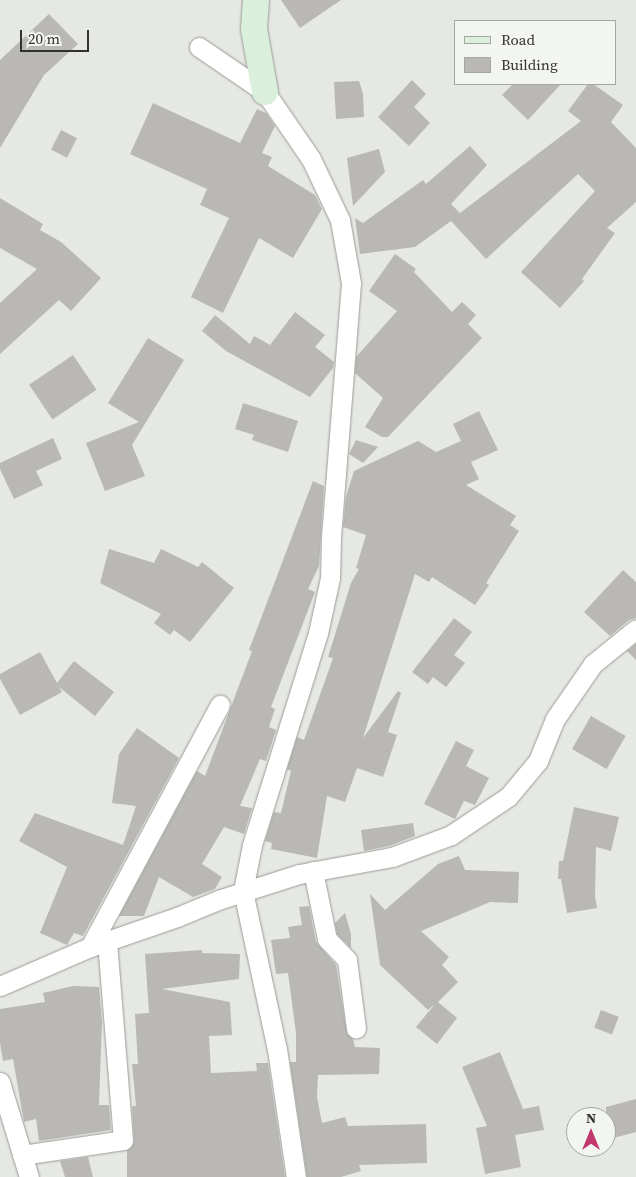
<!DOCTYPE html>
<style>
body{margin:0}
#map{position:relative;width:636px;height:1177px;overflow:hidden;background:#e6e8e3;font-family:"Source Serif 4",serif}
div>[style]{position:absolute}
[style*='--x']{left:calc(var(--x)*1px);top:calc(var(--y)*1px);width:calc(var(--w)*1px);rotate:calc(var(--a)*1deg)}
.building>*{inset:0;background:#b9b8b4;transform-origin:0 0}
.roads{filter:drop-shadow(0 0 1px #9a9b97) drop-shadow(0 0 1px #9a9b97)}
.street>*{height:19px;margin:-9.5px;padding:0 9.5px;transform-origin:9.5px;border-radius:9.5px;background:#fff}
.secondary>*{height:26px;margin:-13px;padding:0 13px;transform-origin:13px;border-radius:13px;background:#dbf0dc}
span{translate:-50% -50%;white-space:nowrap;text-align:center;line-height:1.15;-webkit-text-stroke:4px #f3f5f1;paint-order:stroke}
.legend{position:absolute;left:454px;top:20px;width:162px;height:65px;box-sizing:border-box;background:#f3f5f1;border:1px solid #a5a7a4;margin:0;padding:6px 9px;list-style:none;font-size:15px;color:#313230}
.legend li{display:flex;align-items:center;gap:10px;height:25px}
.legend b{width:25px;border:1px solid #a5a7a4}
.north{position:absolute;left:566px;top:1107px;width:50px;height:50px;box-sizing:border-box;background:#f3f5f1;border:1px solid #a5a7a4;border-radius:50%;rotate:0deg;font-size:14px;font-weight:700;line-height:20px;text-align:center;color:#313230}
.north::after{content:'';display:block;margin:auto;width:18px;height:22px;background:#c2376d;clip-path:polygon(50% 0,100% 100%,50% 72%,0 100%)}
.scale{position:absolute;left:20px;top:30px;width:69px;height:22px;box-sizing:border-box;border:2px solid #313230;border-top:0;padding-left:6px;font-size:15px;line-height:18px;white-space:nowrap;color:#313230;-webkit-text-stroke:4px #f3f5f1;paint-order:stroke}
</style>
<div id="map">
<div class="building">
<div style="clip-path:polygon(281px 0,341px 0,300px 28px)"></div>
<div style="clip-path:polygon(49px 14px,78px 44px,44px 75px,0 148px,0 60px)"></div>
<div style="clip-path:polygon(412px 80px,426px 94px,414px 107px,430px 123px,409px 146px,378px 117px)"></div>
<div style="clip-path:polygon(359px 81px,363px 94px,364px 117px,336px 119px,334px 82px)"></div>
<div style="clip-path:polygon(513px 84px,561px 84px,528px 120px,502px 95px)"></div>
<div style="clip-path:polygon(588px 84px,593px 84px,623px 105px,611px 122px,636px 148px,636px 202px,607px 228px,615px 233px,582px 279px,584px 281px,560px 308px,521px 272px,595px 191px,578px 174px,486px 259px,451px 221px,415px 247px,360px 254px,355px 218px,363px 223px,423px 180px,426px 184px,470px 146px,487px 165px,451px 204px,460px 213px,581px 121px,568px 111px)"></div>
<div style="clip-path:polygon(153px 103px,240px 143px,257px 109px,266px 113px,275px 126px,262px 153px,272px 157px,268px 166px,315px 195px,322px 209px,293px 258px,259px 238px,223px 313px,191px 297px,229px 218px,200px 205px,207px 189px,130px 154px)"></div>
<div style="left:61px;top:130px;width:18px;height:22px;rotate:27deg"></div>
<div style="clip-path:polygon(379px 149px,385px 172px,353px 206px,347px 158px)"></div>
<div style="clip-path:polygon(0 198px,43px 224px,40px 230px,61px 242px,101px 278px,71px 311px,59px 300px,0 354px,0 303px,37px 269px,0 248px)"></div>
<div style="clip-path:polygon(395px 254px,416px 269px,414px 272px,452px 312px,462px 302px,476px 315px,468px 324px,482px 338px,388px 437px,382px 437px,365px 427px,383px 398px,355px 373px,356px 357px,397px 311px,369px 291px)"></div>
<div style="clip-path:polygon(295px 312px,325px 335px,315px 347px,334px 362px,333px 368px,310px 397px,226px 351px,202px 331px,215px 315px,250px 344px,254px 336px,270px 345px)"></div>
<div style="clip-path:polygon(148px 338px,184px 360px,132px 445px,145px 476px,105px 491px,86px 443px,139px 422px,108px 403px)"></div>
<div style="left:73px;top:355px;width:42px;height:53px;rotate:56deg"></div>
<div style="clip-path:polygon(243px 403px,298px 421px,288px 452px,252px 440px,254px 435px,235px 429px)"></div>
<div style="clip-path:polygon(479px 411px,498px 450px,471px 462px,479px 479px,466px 485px,516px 516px,510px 525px,519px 531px,486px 583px,489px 585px,475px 605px,432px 577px,429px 582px,415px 574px,363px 738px,398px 691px,401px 693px,388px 732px,397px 735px,383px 777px,357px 768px,345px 802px,327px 796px,317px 858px,271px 849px,272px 843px,265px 841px,274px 812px,281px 813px,291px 771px,287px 769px,297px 737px,304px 740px,333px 658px,328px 657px,351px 583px,359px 569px,356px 568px,366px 535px,343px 527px,346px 497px,354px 471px,418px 441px,436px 452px,461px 441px,453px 424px)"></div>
<div style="clip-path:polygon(53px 438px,62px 459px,36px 471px,43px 485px,14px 499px,0 469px,0 463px)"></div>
<div style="clip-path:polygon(356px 440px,378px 447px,363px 463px,349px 454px)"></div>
<div style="clip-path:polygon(313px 481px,324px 486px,319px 566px,308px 589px,315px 592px,271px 707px,275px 709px,269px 727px,276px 730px,266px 761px,260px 759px,240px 806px,252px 808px,244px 834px,224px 827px,202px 864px,222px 877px,215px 889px,193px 897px,159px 877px,144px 916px,119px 916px,197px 771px,205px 776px,252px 651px,249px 650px)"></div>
<div style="clip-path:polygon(109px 549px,154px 563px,161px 549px,198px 567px,202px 562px,234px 588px,190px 642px,174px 630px,170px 635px,154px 623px,161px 614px,100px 583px)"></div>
<div style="clip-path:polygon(623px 570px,636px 582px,636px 618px,629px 620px,610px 636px,584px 612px)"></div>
<div style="clip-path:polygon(454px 618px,472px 632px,454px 655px,465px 663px,446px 687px,433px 677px,428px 684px,412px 672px)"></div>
<div style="clip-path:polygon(636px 644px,636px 660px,627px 651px)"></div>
<div style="clip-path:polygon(40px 652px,57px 683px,74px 661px,114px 692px,95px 716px,59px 687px,62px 692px,20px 715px,0 679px,0 674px)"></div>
<div style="left:591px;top:716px;width:40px;height:38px;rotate:30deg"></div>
<div style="clip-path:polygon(137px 728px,179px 758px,83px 936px,74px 933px,67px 945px,40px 933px,67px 867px,19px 841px,35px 813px,123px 845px,136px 806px,112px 803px,119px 754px)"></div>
<div style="clip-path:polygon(456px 741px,474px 750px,466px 766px,489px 778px,475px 805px,464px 801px,455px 819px,424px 804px)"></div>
<div style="clip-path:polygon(574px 807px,619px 817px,611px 851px,596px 847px,595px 896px,597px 908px,567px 913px,561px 879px,558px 879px,559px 861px,563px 861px)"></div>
<div style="clip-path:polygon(413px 823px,415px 836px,389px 846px,364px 851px,361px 830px)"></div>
<div style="clip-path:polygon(459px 856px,465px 870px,519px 872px,518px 903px,490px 902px,421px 931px,449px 957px,442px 965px,458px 982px,438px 1002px,457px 1018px,437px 1044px,416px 1027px,435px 1004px,428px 1010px,380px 965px,370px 894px,385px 910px,438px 864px)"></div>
<div style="clip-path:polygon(309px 906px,316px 942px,336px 965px,347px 1034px,353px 1039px,355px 1047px,380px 1048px,379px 1074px,318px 1075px,317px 1097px,322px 1123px,345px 1117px,348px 1126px,426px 1124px,427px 1163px,359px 1165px,361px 1171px,341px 1177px,307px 1177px,290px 1062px,296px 1062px,296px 1033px,288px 973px,276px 974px,271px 940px,290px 938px,288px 927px,302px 925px,299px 907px)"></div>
<div style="clip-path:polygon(345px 913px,351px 934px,351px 948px,337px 934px,335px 923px)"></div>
<div style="clip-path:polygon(202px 950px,202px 953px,240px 954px,239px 979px,162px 989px,230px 1002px,232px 1035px,209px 1036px,211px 1073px,257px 1071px,256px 1063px,268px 1063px,285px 1177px,127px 1177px,127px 1150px,133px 1145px,134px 1140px,132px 1106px,136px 1106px,132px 1064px,138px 1064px,135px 1014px,149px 1013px,145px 954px)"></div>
<div style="clip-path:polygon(73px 986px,99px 987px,102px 1021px,99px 1105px,109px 1105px,111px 1130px,39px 1141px,36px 1119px,24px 1122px,13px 1059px,3px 1061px,0 1043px,0 1009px,45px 1002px,43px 993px)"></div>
<div style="left:601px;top:1010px;width:19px;height:19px;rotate:21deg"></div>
<div style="clip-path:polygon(500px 1052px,523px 1109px,539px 1106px,544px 1130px,515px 1135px,521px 1167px,485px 1174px,476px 1128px,487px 1126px,462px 1067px)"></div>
<div style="clip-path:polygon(636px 1099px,636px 1132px,606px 1140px,606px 1107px)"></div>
<div style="clip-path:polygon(88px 1157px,93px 1177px,65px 1177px,60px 1161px)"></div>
</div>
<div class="roads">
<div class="street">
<div style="--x:199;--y:47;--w:80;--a:34.3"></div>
<div style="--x:265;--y:92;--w:81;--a:55.5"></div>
<div style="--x:311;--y:159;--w:68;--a:64.6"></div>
<div style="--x:340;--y:220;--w:64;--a:80.1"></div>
<div style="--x:351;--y:283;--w:256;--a:94.5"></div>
<div style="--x:331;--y:538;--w:40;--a:91.4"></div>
<div style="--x:330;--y:578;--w:56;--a:102.3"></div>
<div style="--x:318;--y:633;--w:222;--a:107.3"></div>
<div style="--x:252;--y:845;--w:47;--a:101.1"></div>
<div style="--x:243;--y:891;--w:162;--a:77.9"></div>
<div style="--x:277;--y:1049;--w:129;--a:81.6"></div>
<div style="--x:313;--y:871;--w:69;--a:78.4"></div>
<div style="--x:327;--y:939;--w:29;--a:46"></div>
<div style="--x:347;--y:960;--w:69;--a:82.5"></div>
<div style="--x:90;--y:947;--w:275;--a:-61.8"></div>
<div style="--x:0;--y:986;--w:98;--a:-23.4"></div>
<div style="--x:90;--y:947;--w:92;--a:-19"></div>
<div style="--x:177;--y:917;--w:44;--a:-22.5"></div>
<div style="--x:218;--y:900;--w:85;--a:-17.8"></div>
<div style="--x:299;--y:874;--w:95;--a:-10.4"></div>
<div style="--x:392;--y:857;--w:63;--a:-20.4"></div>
<div style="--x:451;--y:835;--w:69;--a:-33.7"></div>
<div style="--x:508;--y:797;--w:47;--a:-50.2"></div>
<div style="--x:538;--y:761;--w:45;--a:-68"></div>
<div style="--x:555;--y:719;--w:67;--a:-55.4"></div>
<div style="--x:593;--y:664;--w:55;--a:-39.1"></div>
<div style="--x:0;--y:1082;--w:99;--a:73"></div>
<div style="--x:22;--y:1155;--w:102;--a:-8.4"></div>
<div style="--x:123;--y:1140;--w:200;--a:-94.6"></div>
</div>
<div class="secondary">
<div style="--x:256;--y:0;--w:29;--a:94"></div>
<div style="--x:254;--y:29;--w:64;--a:80.1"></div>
</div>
</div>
<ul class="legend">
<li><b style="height:6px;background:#dbf0dc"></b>Road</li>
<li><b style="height:14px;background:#b9b8b4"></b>Building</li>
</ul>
<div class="north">N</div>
<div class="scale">20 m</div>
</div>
